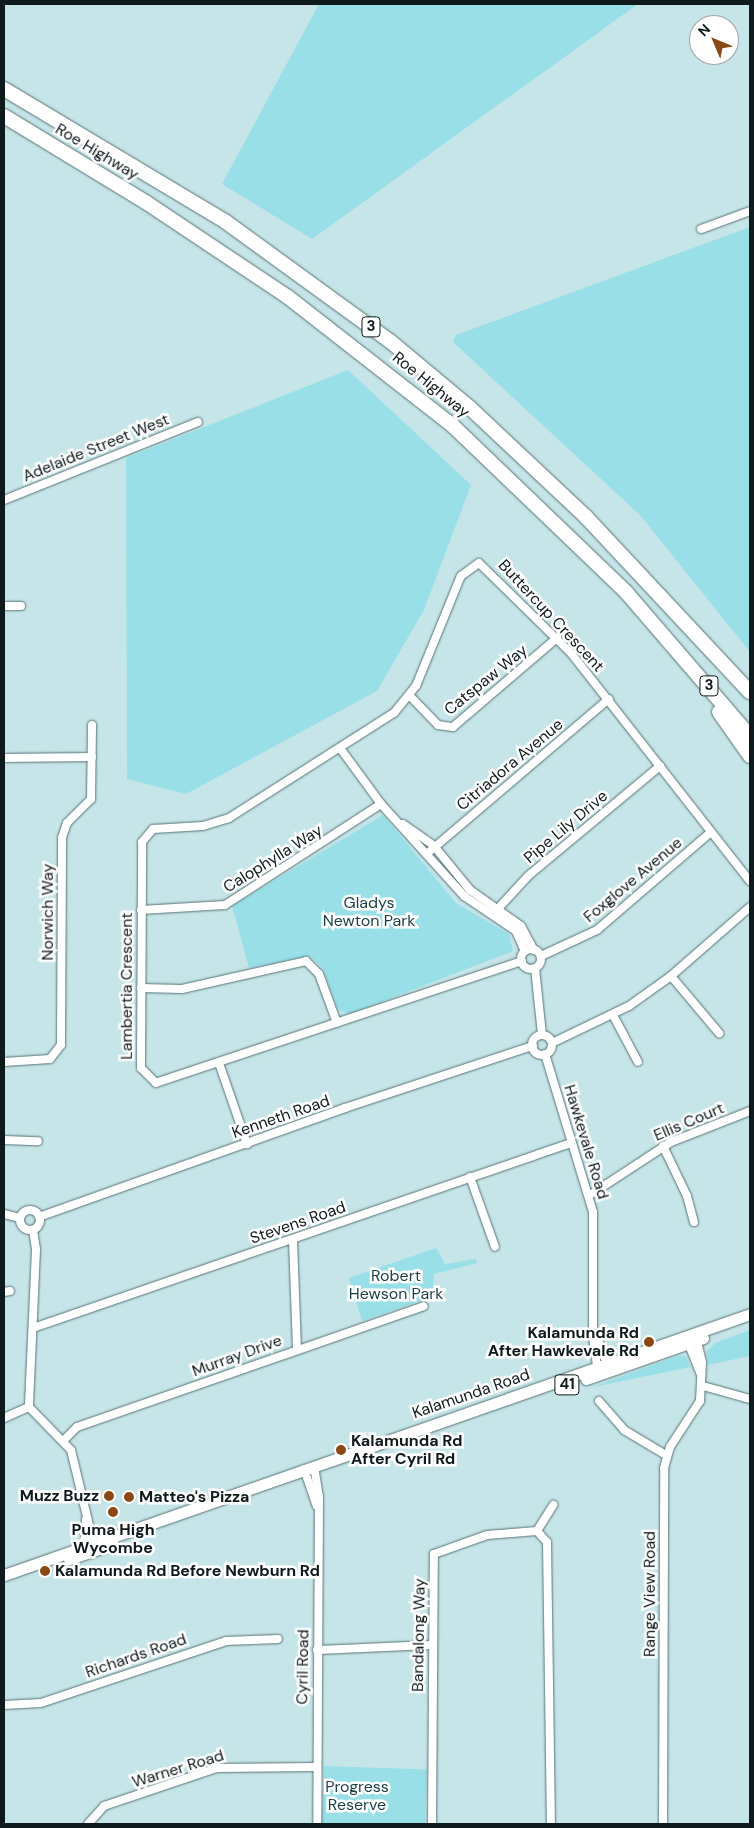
<!DOCTYPE html>
<style>
body{margin:0}
#map{position:relative;width:754px;height:1828px;overflow:hidden;background:#c6e5e8;font-family:"DM Sans",sans-serif}
div>[style]{position:absolute}
[style*='--x']{left:calc(var(--x)*1px);top:calc(var(--y)*1px);width:calc(var(--w)*1px);rotate:calc(var(--a)*1deg)}
.green>*{inset:0;background:#99dfe7;transform-origin:0 0}
.roads{filter:drop-shadow(0 0 1px #577376) drop-shadow(0 0 1px #577376)}
.street>*{height:8px;margin:-4px;padding:0 4px;transform-origin:4px;border-radius:4px;background:#fff}
.street>.ring{margin:-4px;padding:0;box-sizing:content-box;background:none;border:8px solid #fff;border-radius:50%}
.primary>*{height:11px;margin:-5.5px;padding:0 5.5px;transform-origin:5.5px;border-radius:5.5px;background:#fff}
.highway>*{height:14px;margin:-7px;padding:0 7px;transform-origin:7px;border-radius:7px;background:#fff}
.dots>*{width:14px;height:14px;translate:-50% -50%;box-sizing:border-box;border:2px solid #fff;border-radius:50%}
span{translate:-50% -50%;white-space:nowrap;text-align:center;line-height:1.15;-webkit-text-stroke:5px #fff;paint-order:stroke}
.shield-label span{padding:1px 4px;background:#fff;border:1px solid;border-radius:4px;-webkit-text-stroke-width:0}
.shield-label{font-size:15px;color:#0e1a1b;font-weight:700}
.street-label{font-size:16px;color:#0e1a1b}
.park-label{font-size:16px;color:#1b3f43}
.poi-label{font-size:16px;color:#0e1a1b;font-weight:700}
.right{translate:-100% -50%;text-align:right}
.left{translate:0 -50%;text-align:left}
.frame{position:absolute;inset:0;border:5px solid #0e1a1b;pointer-events:none}
.north{position:absolute;left:689px;top:15px;width:50px;height:50px;box-sizing:border-box;background:#fff;border:1px solid #9fa3a4;border-radius:50%;rotate:315deg;font-size:14px;font-weight:700;line-height:20px;text-align:center;color:#0e1a1b}
.north::after{content:'';display:block;margin:auto;width:18px;height:22px;background:#8a4913;clip-path:polygon(50% 0,100% 100%,50% 72%,0 100%)}
</style>
<div id="map">
<div class="green">
<div style="clip-path:polygon(319px 4px,638px 4px,312px 239px,222px 184px)"></div>
<div style="clip-path:polygon(750px 227px,750px 652px,640px 515px,453px 342px,456px 335px,486px 324px)"></div>
<div style="clip-path:polygon(348px 370px,471px 485px,424px 610px,377px 691px,186px 794px,127px 779px,126px 458px)"></div>
<div style="clip-path:polygon(383px 815px,456px 903px,509px 934px,513px 951px,350px 1014px,338px 1010px,322px 967px,309px 956px,249px 968px,232px 906px)"></div>
<div style="clip-path:polygon(436px 1248px,445px 1264px,476px 1259px,477px 1263px,434px 1274px,432px 1297px,362px 1321px,349px 1278px)"></div>
<div style="clip-path:polygon(750px 1330px,750px 1356px,708px 1365px,707px 1351px,715px 1343px)"></div>
<div style="clip-path:polygon(677px 1356px,685px 1356px,691px 1367px,593px 1387px)"></div>
<div style="left:324px;top:1766px;width:103px;height:58px;rotate:2deg"></div>
</div>
<div class="roads">
<div class="street">
<div style="--x:701;--y:229;--w:52;--a:-20.2"></div>
<div style="--x:4;--y:500;--w:209;--a:-21.9"></div>
<div style="--x:4;--y:606;--w:17;--a:0"></div>
<div style="--x:410;--y:696;--w:40;--a:46"></div>
<div style="--x:438;--y:725;--w:15;--a:8"></div>
<div style="--x:453;--y:727;--w:137;--a:-40.6"></div>
<div style="--x:340;--y:748;--w:69;--a:53.8"></div>
<div style="--x:381;--y:804;--w:124;--a:47.9"></div>
<div style="--x:464;--y:896;--w:63;--a:33.9"></div>
<div style="--x:516;--y:931;--w:22;--a:66"></div>
<div style="--x:4;--y:758;--w:88;--a:-0.7"></div>
<div style="--x:403;--y:824;--w:38;--a:35"></div>
<div style="--x:434;--y:846;--w:57;--a:50.7"></div>
<div style="--x:470;--y:890;--w:62;--a:35.2"></div>
<div style="--x:521;--y:926;--w:27;--a:62"></div>
<div style="--x:429;--y:852;--w:236;--a:-40.4"></div>
<div style="--x:141;--y:910;--w:84;--a:-3.4"></div>
<div style="--x:225;--y:905;--w:186;--a:-32.9"></div>
<div style="--x:494;--y:913;--w:50;--a:-47.4"></div>
<div style="--x:528;--y:876;--w:172;--a:-39.8"></div>
<div class="ring" style="left:521px;top:949px;width:12px;height:12px"></div>
<div style="--x:541;--y:956;--w:62;--a:-24.9"></div>
<div style="--x:597;--y:930;--w:150;--a:-40.7"></div>
<div style="--x:522;--y:961;--w:386;--a:161.6"></div>
<div style="--x:156;--y:1083;--w:21;--a:-135"></div>
<div style="--x:141;--y:1068;--w:226;--a:-89.7"></div>
<div style="--x:142;--y:842;--w:17;--a:-50"></div>
<div style="--x:153;--y:829;--w:50;--a:-3.4"></div>
<div style="--x:203;--y:826;--w:27;--a:-17"></div>
<div style="--x:229;--y:818;--w:196;--a:-32.5"></div>
<div style="--x:394;--y:713;--w:35;--a:-51"></div>
<div style="--x:416;--y:686;--w:119;--a:-67.8"></div>
<div style="--x:461;--y:576;--w:22;--a:-36"></div>
<div style="--x:479;--y:563;--w:129;--a:44.4"></div>
<div style="--x:571;--y:653;--w:290;--a:51.9"></div>
<div style="--x:535;--y:968;--w:67;--a:84"></div>
<div style="--x:671;--y:976;--w:75;--a:49.9"></div>
<div style="--x:141;--y:988;--w:41;--a:1.4"></div>
<div style="--x:182;--y:989;--w:127;--a:-12.7"></div>
<div style="--x:306;--y:961;--w:18;--a:45"></div>
<div style="--x:319;--y:974;--w:52;--a:69.8"></div>
<div style="--x:613;--y:1015;--w:53;--a:62"></div>
<div class="ring" style="left:532px;top:1035px;width:12px;height:12px"></div>
<div style="--x:552;--y:1043;--w:85;--a:-25.7"></div>
<div style="--x:629;--y:1006;--w:52;--a:-35.5"></div>
<div style="--x:671;--y:976;--w:105;--a:-41.1"></div>
<div style="--x:545;--y:1054;--w:165;--a:73.1"></div>
<div style="--x:593;--y:1212;--w:125;--a:90"></div>
<div style="--x:593;--y:1337;--w:35;--a:82"></div>
<div style="--x:4;--y:1062;--w:46;--a:-3.7"></div>
<div style="--x:50;--y:1059;--w:18;--a:-52"></div>
<div style="--x:61;--y:1045;--w:207;--a:-89.7"></div>
<div style="--x:62;--y:838;--w:16;--a:-72"></div>
<div style="--x:67;--y:823;--w:34;--a:-45"></div>
<div style="--x:91;--y:799;--w:74;--a:-89.2"></div>
<div style="--x:219;--y:1063;--w:86;--a:70.9"></div>
<div style="--x:4;--y:1140;--w:34;--a:2"></div>
<div style="--x:663;--y:1146;--w:55;--a:64.4"></div>
<div style="--x:687;--y:1196;--w:27;--a:75"></div>
<div style="--x:470;--y:1177;--w:74;--a:70.3"></div>
<div style="--x:590;--y:1195;--w:97;--a:-33.2"></div>
<div style="--x:671;--y:1142;--w:85;--a:-21.4"></div>
<div class="ring" style="left:20px;top:1210px;width:12px;height:12px"></div>
<div style="--x:4;--y:1214;--w:16;--a:14"></div>
<div style="--x:39;--y:1217;--w:325;--a:-19.6"></div>
<div style="--x:345;--y:1108;--w:198;--a:-18.3"></div>
<div style="--x:33;--y:1230;--w:20;--a:81"></div>
<div style="--x:36;--y:1250;--w:157;--a:92.6"></div>
<div style="--x:29;--y:1407;--w:60;--a:45.7"></div>
<div style="--x:71;--y:1450;--w:99;--a:76.5"></div>
<div style="--x:293;--y:1240;--w:109;--a:87.9"></div>
<div style="--x:4;--y:1292;--w:6;--a:-9"></div>
<div style="--x:33;--y:1328;--w:569;--a:-18.98"></div>
<div style="--x:596;--y:1335;--w:34;--a:69"></div>
<div style="--x:687;--y:1340;--w:38;--a:68"></div>
<div style="--x:703;--y:1386;--w:49;--a:15.5"></div>
<div style="--x:599;--y:1401;--w:38;--a:49"></div>
<div style="--x:624;--y:1430;--w:49;--a:30.8"></div>
<div style="--x:4;--y:1418;--w:27;--a:-24"></div>
<div style="--x:64;--y:1440;--w:18;--a:-45"></div>
<div style="--x:77;--y:1427;--w:367;--a:-19.2"></div>
<div style="--x:314;--y:1466;--w:30;--a:81"></div>
<div style="--x:319;--y:1496;--w:328;--a:90.3"></div>
<div style="--x:304;--y:1469;--w:39;--a:71"></div>
<div style="--x:537;--y:1531;--w:31;--a:-58"></div>
<div style="--x:85;--y:1549;--w:30;--a:-88"></div>
<div style="--x:317;--y:1650;--w:115;--a:-2.5"></div>
<div style="--x:4;--y:1705;--w:37;--a:-3"></div>
<div style="--x:41;--y:1703;--w:195;--a:-18.5"></div>
<div style="--x:226;--y:1641;--w:52;--a:-2.2"></div>
<div style="--x:88;--y:1824;--w:24;--a:-48"></div>
<div style="--x:104;--y:1806;--w:119;--a:-18.6"></div>
<div style="--x:217;--y:1768;--w:99;--a:-0.6"></div>
<div style="--x:432;--y:1824;--w:270;--a:-89.6"></div>
<div style="--x:434;--y:1554;--w:56;--a:-19.7"></div>
<div style="--x:487;--y:1535;--w:50;--a:-4.6"></div>
<div style="--x:537;--y:1531;--w:15;--a:48"></div>
<div style="--x:547;--y:1542;--w:282;--a:89.2"></div>
<div style="--x:663;--y:1824;--w:356;--a:-89.8"></div>
<div style="--x:664;--y:1468;--w:22;--a:-74"></div>
<div style="--x:670;--y:1447;--w:55;--a:-56.9"></div>
<div style="--x:700;--y:1401;--w:39;--a:-87"></div>
<div style="--x:702;--y:1362;--w:25;--a:-104"></div>
</div>
<div class="primary">
<div style="--x:586;--y:1379;--w:124;--a:-19.3"></div>
<div style="--x:69;--y:1559;--w:46;--a:-18.8"></div>
<div style="--x:4;--y:1575;--w:790;--a:-19.28"></div>
</div>
<div class="highway">
<div style="--x:4;--y:89;--w:259;--a:30.9"></div>
<div style="--x:226;--y:222;--w:203;--a:36"></div>
<div style="--x:390;--y:341;--w:104;--a:39.9"></div>
<div style="--x:470;--y:408;--w:159;--a:43.2"></div>
<div style="--x:586;--y:517;--w:240;--a:46.9"></div>
<div style="--x:4;--y:116;--w:167;--a:31.3"></div>
<div style="--x:147;--y:203;--w:169;--a:33.7"></div>
<div style="--x:288;--y:297;--w:209;--a:38"></div>
<div style="--x:453;--y:426;--w:240;--a:43.8"></div>
<div style="--x:626;--y:592;--w:190;--a:49.3"></div>
<div style="--x:719;--y:712;--w:54;--a:54.8"></div>
</div>
</div>
<div class="dots">
<div style="left:649px;top:1342px;background:#8a4913"></div>
<div style="left:341px;top:1450px;background:#8a4913"></div>
<div style="left:109px;top:1496px;background:#8a4913"></div>
<div style="left:129px;top:1497px;background:#8a4913"></div>
<div style="left:113px;top:1512px;background:#8a4913"></div>
<div style="left:45px;top:1571px;background:#8a4913"></div>
</div>
<div class="shield-label">
<span style="left:371px;top:327px">3</span>
<span style="left:709px;top:686px">3</span>
<span style="left:567px;top:1385px">41</span>
</div>
<div class="street-label">
<span style="left:97px;top:152px;rotate:31deg">Roe Highway</span>
<span style="left:431px;top:385px;rotate:39deg">Roe Highway</span>
<span style="left:96px;top:448px;rotate:-22deg">Adelaide Street West</span>
<span style="left:551px;top:616px;rotate:47deg">Buttercup Crescent</span>
<span style="left:486px;top:680px;rotate:-39deg">Catspaw Way</span>
<span style="left:510px;top:765px;rotate:-40deg">Citriadora Avenue</span>
<span style="left:566px;top:827px;rotate:-40deg">Pipe Lily Drive</span>
<span style="left:273px;top:859px;rotate:-32deg">Calophylla Way</span>
<span style="left:633px;top:880px;rotate:-40deg">Foxglove Avenue</span>
<span style="left:48px;top:912px;rotate:-90deg">Norwich Way</span>
<span style="left:127px;top:986px;rotate:-90deg">Lambertia Crescent</span>
<span style="left:281px;top:1117px;rotate:-19deg">Kenneth Road</span>
<span style="left:689px;top:1122px;rotate:-23deg">Ellis Court</span>
<span style="left:586px;top:1142px;rotate:73deg">Hawkevale Road</span>
<span style="left:298px;top:1223px;rotate:-19deg">Stevens Road</span>
<span style="left:237px;top:1356px;rotate:-20deg">Murray Drive</span>
<span style="left:471px;top:1394px;rotate:-19deg">Kalamunda Road</span>
<span style="left:650px;top:1594px;rotate:-90deg">Range View Road</span>
<span style="left:419px;top:1635px;rotate:-89deg">Bandalong Way</span>
<span style="left:136px;top:1656px;rotate:-19deg">Richards Road</span>
<span style="left:303px;top:1667px;rotate:-89deg">Cyril Road</span>
<span style="left:178px;top:1769px;rotate:-17deg">Warner Road</span>
</div>
<div class="park-label">
<span style="left:369px;top:912px">Gladys<br>Newton Park</span>
<span style="left:396px;top:1285px">Robert<br>Hewson Park</span>
<span style="left:357px;top:1796px">Progress<br>Reserve</span>
</div>
<div class="poi-label">
<span class="right" style="left:639px;top:1342px">Kalamunda Rd<br>After Hawkevale Rd</span>
<span class="left" style="left:351px;top:1450px">Kalamunda Rd<br>After Cyril Rd</span>
<span class="right" style="left:99px;top:1496px">Muzz Buzz</span>
<span class="left" style="left:139px;top:1497px">Matteo's Pizza</span>
<span style="left:113px;top:1539px">Puma High<br>Wycombe</span>
<span class="left" style="left:55px;top:1571px">Kalamunda Rd Before Newburn Rd</span>
</div>
<div class="frame"></div>
<div class="north">N</div>
</div>
